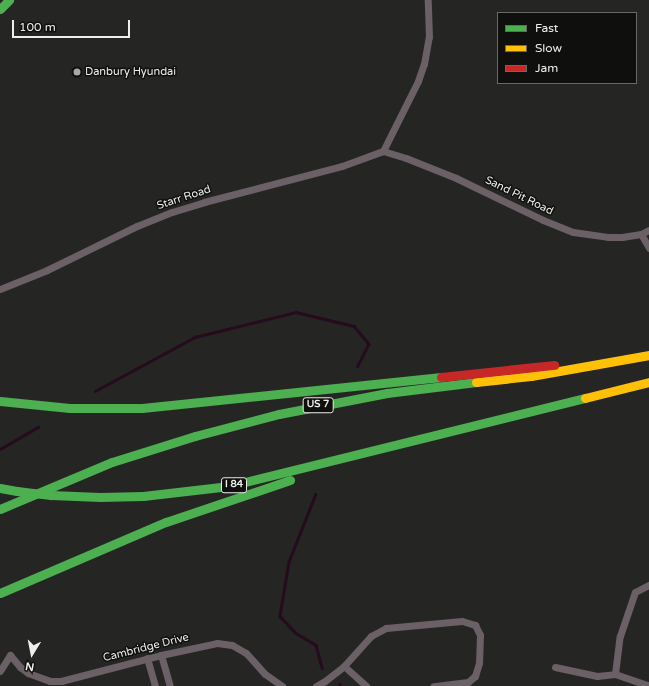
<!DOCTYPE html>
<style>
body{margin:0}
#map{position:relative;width:649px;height:686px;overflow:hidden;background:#252524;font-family:"Varela Round",sans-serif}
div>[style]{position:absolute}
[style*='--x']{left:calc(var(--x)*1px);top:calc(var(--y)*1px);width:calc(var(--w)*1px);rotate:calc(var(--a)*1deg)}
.stream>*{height:2.5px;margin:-1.25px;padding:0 1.25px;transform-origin:1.25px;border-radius:1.25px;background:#260a1d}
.street>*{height:7px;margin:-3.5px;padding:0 3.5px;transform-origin:3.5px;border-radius:3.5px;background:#6a6065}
.fast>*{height:9px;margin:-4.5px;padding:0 4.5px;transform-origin:4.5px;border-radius:4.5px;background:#4caf50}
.slow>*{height:9px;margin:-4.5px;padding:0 4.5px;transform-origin:4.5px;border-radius:4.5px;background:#ffc107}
.jam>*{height:9px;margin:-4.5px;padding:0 4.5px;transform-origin:4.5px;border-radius:4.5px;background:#c62828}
.fast-bridge>*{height:9px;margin:-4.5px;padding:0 4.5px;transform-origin:4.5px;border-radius:4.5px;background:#4caf50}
.dots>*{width:11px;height:11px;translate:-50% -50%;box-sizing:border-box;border:2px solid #0f0f0e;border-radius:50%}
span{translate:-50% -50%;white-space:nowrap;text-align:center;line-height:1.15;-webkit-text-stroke:3px #0f0f0e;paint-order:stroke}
.shield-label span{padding:1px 3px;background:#0f0f0e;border:1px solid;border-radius:3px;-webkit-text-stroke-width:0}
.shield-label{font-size:10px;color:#eeeeec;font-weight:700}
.poi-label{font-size:11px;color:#eeeeec}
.left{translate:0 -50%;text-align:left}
.street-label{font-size:11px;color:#eeeeec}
.legend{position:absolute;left:497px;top:12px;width:140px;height:72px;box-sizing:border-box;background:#0f0f0e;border:1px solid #686867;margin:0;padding:5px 7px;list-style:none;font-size:12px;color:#eeeeec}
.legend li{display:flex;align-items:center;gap:8px;height:20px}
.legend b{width:20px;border:1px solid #686867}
.north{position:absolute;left:12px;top:634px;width:40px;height:40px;-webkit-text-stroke:3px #0f0f0e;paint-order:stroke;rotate:190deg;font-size:11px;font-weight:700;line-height:16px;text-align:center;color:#eeeeec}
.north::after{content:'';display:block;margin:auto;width:14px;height:18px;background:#eeeeec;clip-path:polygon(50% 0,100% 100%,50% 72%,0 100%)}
.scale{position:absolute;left:12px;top:20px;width:118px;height:18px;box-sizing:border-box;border:2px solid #eeeeec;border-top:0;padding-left:5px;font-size:12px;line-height:14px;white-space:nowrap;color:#eeeeec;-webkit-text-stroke:3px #0f0f0e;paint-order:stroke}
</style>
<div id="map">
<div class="stream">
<div style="--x:95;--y:391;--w:114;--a:-28.4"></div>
<div style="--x:195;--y:337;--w:104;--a:-13.9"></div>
<div style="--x:296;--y:312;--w:60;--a:13.6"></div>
<div style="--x:354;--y:326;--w:23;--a:50"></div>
<div style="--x:369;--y:344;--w:25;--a:117"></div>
<div style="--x:0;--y:449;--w:44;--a:-30.1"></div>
<div style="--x:316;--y:494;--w:73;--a:111.7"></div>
<div style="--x:289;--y:562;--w:55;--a:99.5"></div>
<div style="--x:280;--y:616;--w:23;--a:47"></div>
<div style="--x:296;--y:633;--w:23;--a:31"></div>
<div style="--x:316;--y:645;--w:24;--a:75"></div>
<div style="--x:340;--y:684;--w:2;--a:90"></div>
</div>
<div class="street">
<div style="--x:383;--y:151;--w:24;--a:17"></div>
<div style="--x:406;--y:158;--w:54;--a:21.8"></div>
<div style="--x:456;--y:178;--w:97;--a:25.8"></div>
<div style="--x:543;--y:220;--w:32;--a:22"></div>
<div style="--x:573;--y:232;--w:35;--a:8"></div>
<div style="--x:608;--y:237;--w:14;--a:0"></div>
<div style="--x:622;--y:237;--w:19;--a:-9"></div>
<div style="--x:641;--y:234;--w:9;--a:-27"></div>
<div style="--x:383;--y:151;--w:78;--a:-63.4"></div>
<div style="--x:418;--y:81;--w:18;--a:-71"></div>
<div style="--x:424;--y:64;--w:27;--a:-80"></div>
<div style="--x:429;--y:37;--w:37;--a:-92"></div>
<div style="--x:641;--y:234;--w:16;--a:60"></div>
<div style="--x:0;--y:289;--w:51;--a:-22"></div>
<div style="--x:47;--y:270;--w:100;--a:-26.1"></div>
<div style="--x:137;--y:226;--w:38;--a:-22"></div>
<div style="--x:172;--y:212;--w:34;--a:-17"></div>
<div style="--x:204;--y:202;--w:143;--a:-14.6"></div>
<div style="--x:342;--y:166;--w:44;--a:-20.1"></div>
<div style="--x:161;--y:655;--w:32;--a:74"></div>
<div style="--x:147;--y:658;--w:29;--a:74"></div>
<div style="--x:344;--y:666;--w:30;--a:42"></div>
<div style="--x:555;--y:667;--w:43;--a:12.1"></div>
<div style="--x:597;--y:676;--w:18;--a:-6"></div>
<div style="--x:615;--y:674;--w:36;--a:19"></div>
<div style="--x:0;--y:671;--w:19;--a:-58"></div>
<div style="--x:10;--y:655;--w:16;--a:50"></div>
<div style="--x:20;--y:667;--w:10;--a:37"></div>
<div style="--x:28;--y:673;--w:23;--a:20"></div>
<div style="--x:50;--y:681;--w:11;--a:0"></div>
<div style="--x:61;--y:681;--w:103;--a:-14.6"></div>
<div style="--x:161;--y:655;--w:57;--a:-12.1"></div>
<div style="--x:217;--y:643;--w:15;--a:8"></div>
<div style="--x:232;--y:645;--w:16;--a:30"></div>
<div style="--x:246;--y:653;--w:28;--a:48"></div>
<div style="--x:265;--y:674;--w:21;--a:35"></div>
<div style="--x:615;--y:674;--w:38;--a:-83"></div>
<div style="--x:620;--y:636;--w:46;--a:-71.2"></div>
<div style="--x:635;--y:592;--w:16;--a:-27"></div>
<div style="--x:316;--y:686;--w:10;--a:-29"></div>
<div style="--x:325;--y:681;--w:24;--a:-38"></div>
<div style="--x:344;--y:666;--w:40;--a:-48"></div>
<div style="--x:371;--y:636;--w:17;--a:-28"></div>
<div style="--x:386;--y:628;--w:76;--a:-5.3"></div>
<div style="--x:462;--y:621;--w:14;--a:17"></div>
<div style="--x:475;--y:625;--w:11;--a:63"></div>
<div style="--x:480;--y:635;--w:28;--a:92"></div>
<div style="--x:479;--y:663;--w:14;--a:107"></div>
<div style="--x:475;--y:676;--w:9;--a:139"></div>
<div style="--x:468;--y:682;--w:35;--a:173"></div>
</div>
<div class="fast">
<div style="--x:0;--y:9;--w:13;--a:-45"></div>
<div style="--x:0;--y:401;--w:70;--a:5.7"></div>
<div style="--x:70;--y:408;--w:72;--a:0"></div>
<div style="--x:142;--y:408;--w:301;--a:-5.9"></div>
<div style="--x:0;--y:488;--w:17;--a:10"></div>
<div style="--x:51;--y:495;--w:49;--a:2.3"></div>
<div style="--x:100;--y:497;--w:43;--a:-1.3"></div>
<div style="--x:143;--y:496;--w:87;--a:-6.6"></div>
<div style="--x:229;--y:486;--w:367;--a:-13.9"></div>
<div style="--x:0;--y:509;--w:121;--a:-22.8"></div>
<div style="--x:112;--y:462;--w:87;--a:-17.4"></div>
<div style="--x:195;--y:436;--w:87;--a:-14.7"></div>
<div style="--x:279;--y:414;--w:110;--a:-11"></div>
<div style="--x:387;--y:393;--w:90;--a:-7"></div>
<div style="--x:0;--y:593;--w:181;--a:-23.2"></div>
<div style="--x:166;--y:522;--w:131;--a:-18.7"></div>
</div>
<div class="slow">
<div style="--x:476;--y:382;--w:55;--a:-6.2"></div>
<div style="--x:531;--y:376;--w:120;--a:-10.1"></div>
<div style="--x:585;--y:398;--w:66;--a:-14"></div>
</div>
<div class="jam">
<div style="--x:441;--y:377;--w:114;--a:-6.1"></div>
</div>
<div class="fast-bridge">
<div style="--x:17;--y:491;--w:34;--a:7"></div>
</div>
<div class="dots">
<div style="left:77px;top:72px;background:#a8a8a6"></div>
</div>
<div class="shield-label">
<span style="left:318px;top:405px">US 7</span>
<span style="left:234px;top:485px">I 84</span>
</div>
<div class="poi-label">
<span class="left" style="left:85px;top:72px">Danbury Hyundai</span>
</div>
<div class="street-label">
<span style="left:519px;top:196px;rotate:26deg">Sand Pit Road</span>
<span style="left:184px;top:198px;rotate:-18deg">Starr Road</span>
<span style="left:146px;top:648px;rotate:-14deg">Cambridge Drive</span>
</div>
<ul class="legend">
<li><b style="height:5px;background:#4caf50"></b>Fast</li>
<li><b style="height:5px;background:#ffc107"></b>Slow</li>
<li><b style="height:5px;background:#c62828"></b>Jam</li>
</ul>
<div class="north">N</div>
<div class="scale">100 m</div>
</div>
